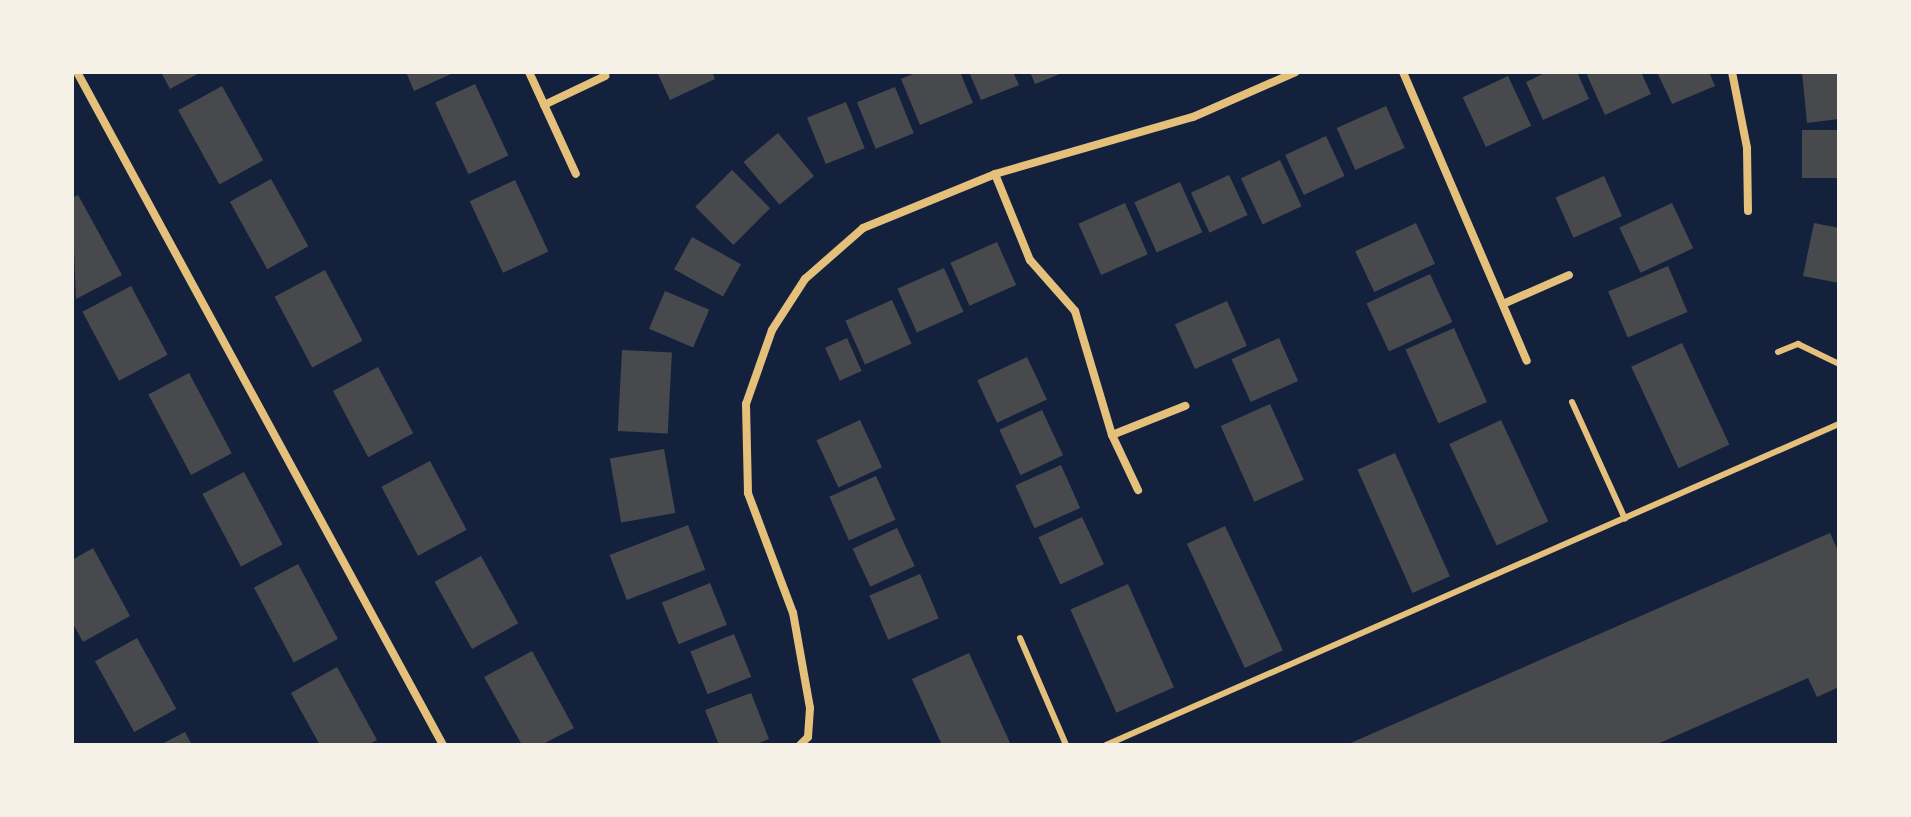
<!DOCTYPE html>
<style>
body{margin:0}
#map{position:relative;width:1911px;height:817px;overflow:hidden;background:#14213d;font-family:Cabin,sans-serif}
div>[style]{position:absolute}
[style*='--x']{left:calc(var(--x)*1px);top:calc(var(--y)*1px);width:calc(var(--w)*1px);rotate:calc(var(--a)*1deg)}
.building>*{inset:0;background:#48494c;transform-origin:0 0}
.service>*{height:6px;margin:-3px;padding:0 3px;transform-origin:3px;border-radius:3px;background:#e5c07b}
.minor>*{height:8px;margin:-4px;padding:0 4px;transform-origin:4px;border-radius:4px;background:#e5c07b}
span{translate:-50% -50%;white-space:nowrap;text-align:center;line-height:1.15;-webkit-text-stroke:6px #f6f1e7;paint-order:stroke}
.frame{position:absolute;inset:0;border:74px solid #f6f1e7;pointer-events:none}
</style>
<div id="map">
<div class="building">
<div style="clip-path:polygon(161px 72px,201px 72px,170px 89px)"></div>
<div style="clip-path:polygon(406px 72px,455px 72px,414px 91px)"></div>
<div style="clip-path:polygon(657px 72px,712px 72px,715px 79px,670px 100px)"></div>
<div style="clip-path:polygon(918px 72px,960px 72px,973px 103px,920px 125px,901px 79px)"></div>
<div style="clip-path:polygon(969px 72px,1013px 72px,1019px 85px,981px 100px)"></div>
<div style="clip-path:polygon(1030px 72px,1065px 72px,1035px 84px)"></div>
<div style="clip-path:polygon(1547px 72px,1577px 72px,1589px 99px,1543px 120px,1526px 82px)"></div>
<div style="clip-path:polygon(1593px 72px,1641px 72px,1651px 94px,1605px 115px,1587px 75px)"></div>
<div style="clip-path:polygon(1657px 72px,1709px 72px,1715px 86px,1672px 104px)"></div>
<div style="clip-path:polygon(1802px 72px,1839px 72px,1839px 119px,1807px 123px)"></div>
<div style="left:1508px;top:76px;width:55px;height:50px;rotate:65deg"></div>
<div style="left:475px;top:84px;width:79px;height:44px;rotate:65deg"></div>
<div style="left:222px;top:86px;width:85px;height:50px;rotate:61deg"></div>
<div style="left:895px;top:87px;width:50px;height:41px;rotate:68deg"></div>
<div style="left:846px;top:102px;width:50px;height:42px;rotate:68deg"></div>
<div style="left:1386px;top:106px;width:46px;height:54px;rotate:66deg"></div>
<div style="left:1839px;top:130px;width:48px;height:37px;rotate:90deg"></div>
<div style="left:778px;top:133px;width:56px;height:45px;rotate:50deg"></div>
<div style="left:1326px;top:136px;width:44px;height:45px;rotate:65deg"></div>
<div style="left:1280px;top:160px;width:51px;height:43px;rotate:65deg"></div>
<div style="left:732px;top:170px;width:54px;height:52px;rotate:45deg"></div>
<div style="left:1229px;top:175px;width:44px;height:42px;rotate:65deg"></div>
<div style="left:1604px;top:176px;width:44px;height:53px;rotate:66deg"></div>
<div style="left:271px;top:179px;width:77px;height:47px;rotate:61deg"></div>
<div style="left:515px;top:180px;width:79px;height:50px;rotate:65deg"></div>
<div style="left:1180px;top:182px;width:55px;height:50px;rotate:66deg"></div>
<div style="clip-path:polygon(78px 195px,122px 275px,76px 299px,72px 198px)"></div>
<div style="left:1125px;top:203px;width:56px;height:51px;rotate:66deg"></div>
<div style="left:1672px;top:203px;width:50px;height:58px;rotate:65deg"></div>
<div style="left:1416px;top:223px;width:45px;height:67px;rotate:65deg"></div>
<div style="clip-path:polygon(1814px 223px,1839px 228px,1839px 283px,1803px 276px)"></div>
<div style="left:692px;top:237px;width:56px;height:37px;rotate:29deg"></div>
<div style="left:997px;top:242px;width:47px;height:51px;rotate:66deg"></div>
<div style="left:1668px;top:266px;width:50px;height:65px;rotate:67deg"></div>
<div style="left:944px;top:268px;width:48px;height:51px;rotate:66deg"></div>
<div style="left:325px;top:270px;width:80px;height:57px;rotate:62deg"></div>
<div style="left:1430px;top:274px;width:53px;height:70px;rotate:65deg"></div>
<div style="left:131px;top:286px;width:78px;height:55px;rotate:62deg"></div>
<div style="left:665px;top:291px;width:48px;height:41px;rotate:23deg"></div>
<div style="left:892px;top:300px;width:48px;height:51px;rotate:66deg"></div>
<div style="left:1227px;top:301px;width:49px;height:57px;rotate:66deg"></div>
<div style="left:1454px;top:328px;width:81px;height:53px;rotate:66deg"></div>
<div style="left:847px;top:338px;width:36px;height:24px;rotate:66deg"></div>
<div style="left:1279px;top:338px;width:47px;height:52px;rotate:66deg"></div>
<div style="left:1682px;top:343px;width:112px;height:56px;rotate:65deg"></div>
<div style="left:622px;top:350px;width:50px;height:81px;rotate:3deg"></div>
<div style="left:1027px;top:357px;width:47px;height:55px;rotate:65deg"></div>
<div style="left:378px;top:367px;width:75px;height:51px;rotate:62deg"></div>
<div style="left:189px;top:373px;width:91px;height:46px;rotate:62deg"></div>
<div style="left:1270px;top:404px;width:83px;height:54px;rotate:66deg"></div>
<div style="left:1042px;top:410px;width:50px;height:47px;rotate:65deg"></div>
<div style="left:860px;top:420px;width:52px;height:48px;rotate:65deg"></div>
<div style="left:1501px;top:420px;width:112px;height:57px;rotate:65deg"></div>
<div style="left:664px;top:449px;width:65px;height:55px;rotate:80deg"></div>
<div style="left:1395px;top:453px;width:135px;height:41px;rotate:66deg"></div>
<div style="left:430px;top:461px;width:78px;height:55px;rotate:62deg"></div>
<div style="left:1061px;top:465px;width:47px;height:50px;rotate:66deg"></div>
<div style="left:244px;top:472px;width:82px;height:47px;rotate:62deg"></div>
<div style="left:876px;top:476px;width:48px;height:51px;rotate:66deg"></div>
<div style="left:1082px;top:517px;width:52px;height:48px;rotate:65deg"></div>
<div style="left:688px;top:525px;width:48px;height:84px;rotate:69deg"></div>
<div style="left:1225px;top:526px;width:137px;height:42px;rotate:65deg"></div>
<div style="left:897px;top:528px;width:42px;height:49px;rotate:65deg"></div>
<div style="clip-path:polygon(1830px 533px,1839px 553px,1839px 687px,1817px 697px,1808px 678px,1655px 745px,1346px 745px)"></div>
<div style="clip-path:polygon(93px 548px,130px 616px,83px 642px,72px 622px,72px 560px)"></div>
<div style="left:481px;top:556px;width:77px;height:53px;rotate:61deg"></div>
<div style="left:298px;top:564px;width:85px;height:50px;rotate:62deg"></div>
<div style="left:920px;top:574px;width:48px;height:55px;rotate:67deg"></div>
<div style="left:710px;top:583px;width:45px;height:52px;rotate:68deg"></div>
<div style="left:1128px;top:584px;width:113px;height:63px;rotate:66deg"></div>
<div style="left:734px;top:634px;width:46px;height:47px;rotate:68deg"></div>
<div style="left:137px;top:638px;width:81px;height:48px;rotate:61deg"></div>
<div style="clip-path:polygon(532px 651px,574px 728px,541px 745px,522px 745px,484px 677px)"></div>
<div style="clip-path:polygon(969px 653px,1011px 745px,942px 745px,912px 679px)"></div>
<div style="clip-path:polygon(337px 667px,377px 740px,367px 745px,320px 745px,291px 693px)"></div>
<div style="clip-path:polygon(751px 693px,769px 739px,754px 745px,719px 745px,705px 710px)"></div>
<div style="clip-path:polygon(185px 732px,192px 745px,160px 745px)"></div>
</div>
<div class="service">
<div style="--x:1778;--y:352;--w:22;--a:-22"></div>
<div style="--x:1798;--y:344;--w:46;--a:26"></div>
<div style="--x:1572;--y:402;--w:128;--a:65.6"></div>
<div style="--x:1020;--y:638;--w:116;--a:66.7"></div>
<div style="--x:1106;--y:745;--w:800;--a:-23.65"></div>
</div>
<div class="minor">
<div style="--x:77;--y:72;--w:766;--a:61.46"></div>
<div style="--x:529;--y:72;--w:112;--a:65.3"></div>
<div style="--x:1403;--y:72;--w:314;--a:66.8"></div>
<div style="--x:1732;--y:72;--w:77;--a:78.8"></div>
<div style="--x:1747;--y:148;--w:63;--a:89.1"></div>
<div style="--x:544;--y:105;--w:68;--a:-25.4"></div>
<div style="--x:995;--y:174;--w:93;--a:67.9"></div>
<div style="--x:1030;--y:260;--w:68;--a:48.6"></div>
<div style="--x:1075;--y:311;--w:129;--a:73.4"></div>
<div style="--x:1112;--y:435;--w:61;--a:64.7"></div>
<div style="--x:1503;--y:304;--w:72;--a:-23.7"></div>
<div style="--x:1112;--y:435;--w:79;--a:-21.7"></div>
<div style="--x:800;--y:745;--w:11;--a:-45"></div>
<div style="--x:808;--y:737;--w:29;--a:-86"></div>
<div style="--x:810;--y:708;--w:97;--a:-100.1"></div>
<div style="--x:793;--y:613;--w:128;--a:-110.6"></div>
<div style="--x:748;--y:493;--w:89;--a:-91.3"></div>
<div style="--x:746;--y:404;--w:78;--a:-70.6"></div>
<div style="--x:772;--y:330;--w:61;--a:-57.1"></div>
<div style="--x:805;--y:279;--w:77;--a:-41.3"></div>
<div style="--x:863;--y:228;--w:143;--a:-22.2"></div>
<div style="--x:995;--y:174;--w:206;--a:-16.1"></div>
<div style="--x:1193;--y:117;--w:112;--a:-23.6"></div>
</div>
<div class="frame"></div>
</div>
